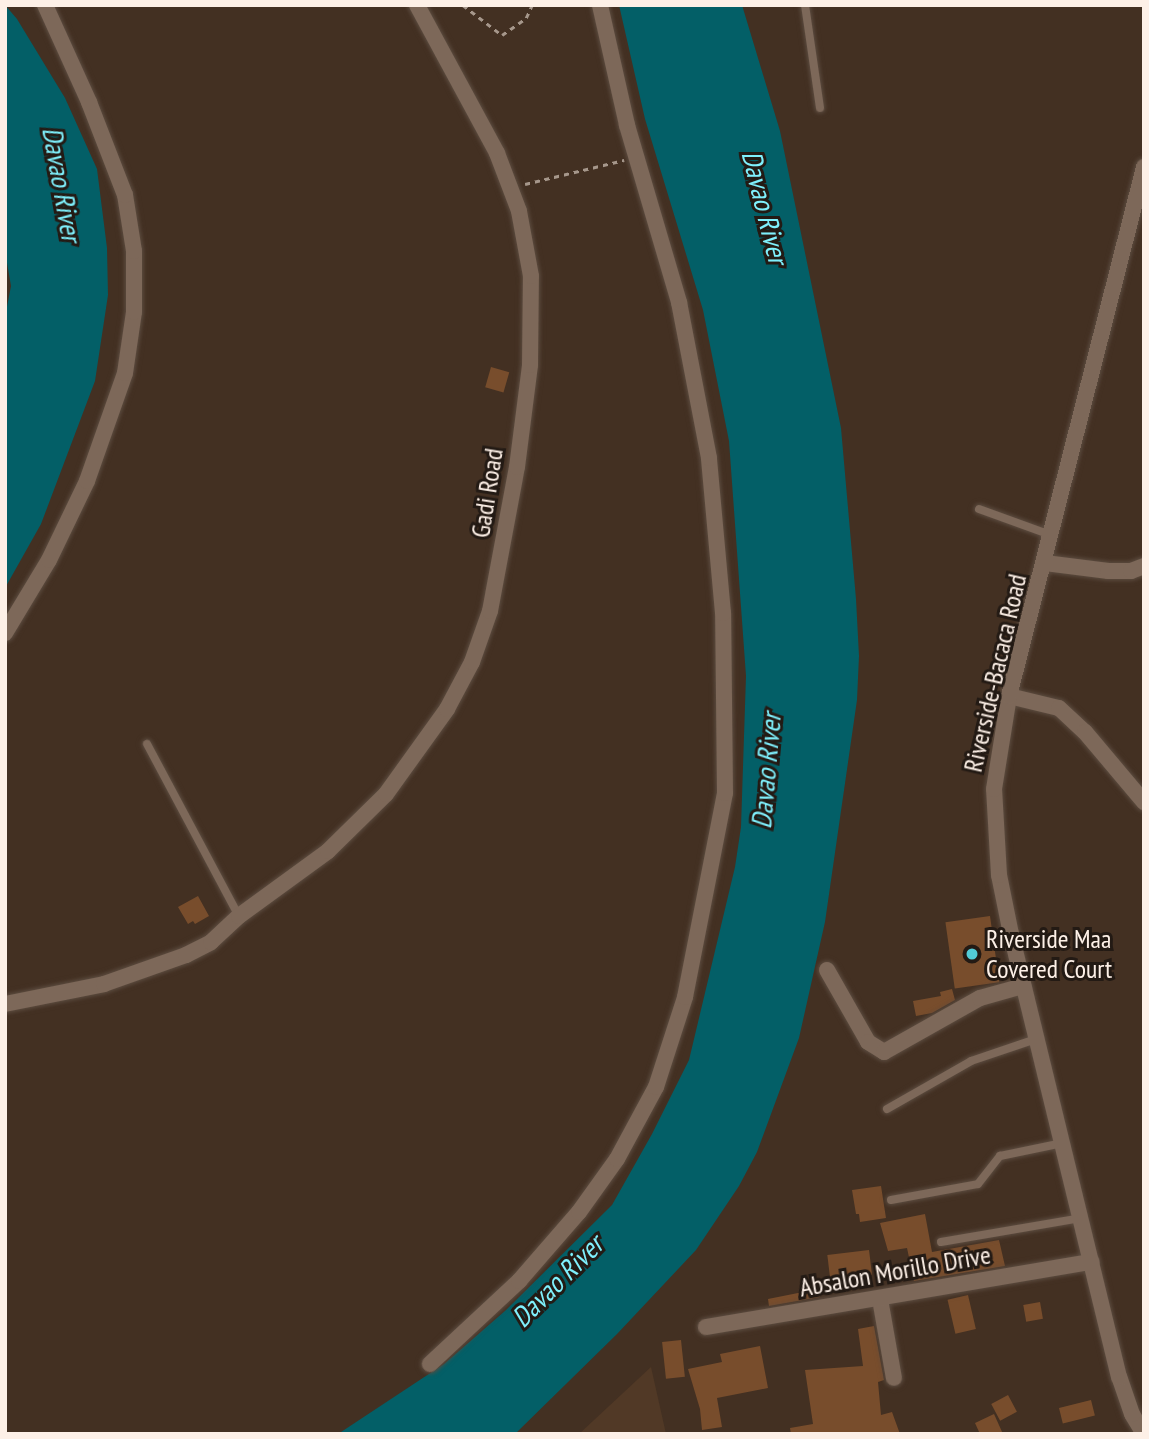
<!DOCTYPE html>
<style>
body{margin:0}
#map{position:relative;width:1149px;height:1439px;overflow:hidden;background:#433022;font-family:"PT Sans Narrow",sans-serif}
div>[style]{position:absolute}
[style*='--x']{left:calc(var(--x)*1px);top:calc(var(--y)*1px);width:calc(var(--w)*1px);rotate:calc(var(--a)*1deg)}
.built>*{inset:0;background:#513926}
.water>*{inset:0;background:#035f67}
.building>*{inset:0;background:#784d2c;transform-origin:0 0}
.path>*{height:2.5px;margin-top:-1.25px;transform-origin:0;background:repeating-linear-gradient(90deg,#a6978b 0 5px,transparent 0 10px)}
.roads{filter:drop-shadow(0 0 2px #5c4c40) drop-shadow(0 0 2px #5c4c40)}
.lane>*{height:8px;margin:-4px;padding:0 4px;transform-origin:4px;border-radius:4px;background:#7d6859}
.street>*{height:16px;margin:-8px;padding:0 8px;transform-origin:8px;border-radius:8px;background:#7d6859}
.dots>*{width:19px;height:19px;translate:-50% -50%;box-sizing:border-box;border:4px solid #231a14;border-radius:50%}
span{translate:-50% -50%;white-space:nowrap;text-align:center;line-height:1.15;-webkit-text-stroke:6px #231a14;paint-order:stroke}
.street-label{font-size:26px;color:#fdf0e7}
.poi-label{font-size:26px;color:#fdf0e7}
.left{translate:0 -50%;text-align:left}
.water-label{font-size:28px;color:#7ff0fc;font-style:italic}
.frame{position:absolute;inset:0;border:7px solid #fdf0e7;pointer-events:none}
</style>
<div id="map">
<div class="built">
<div style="clip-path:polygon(651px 1367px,666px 1434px,579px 1434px)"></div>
</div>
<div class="water">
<div style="clip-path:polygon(5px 5px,17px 19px,65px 98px,97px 169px,107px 248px,108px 295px,95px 381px,41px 524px,5px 588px,5px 317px,11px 286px,5px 251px)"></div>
<div style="clip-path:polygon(619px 5px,742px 5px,780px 131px,841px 428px,856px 599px,859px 656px,857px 700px,825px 922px,799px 1038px,757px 1152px,739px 1186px,696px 1250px,617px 1334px,515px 1434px,338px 1434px,444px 1364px,506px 1310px,612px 1205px,652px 1134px,689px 1060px,735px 867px,741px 827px,746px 676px,729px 441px,703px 310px,645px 119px)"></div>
</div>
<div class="building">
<div style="left:491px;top:367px;width:19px;height:21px;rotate:16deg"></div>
<div style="clip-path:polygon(198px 896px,209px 916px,195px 924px,193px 921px,188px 924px,178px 907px)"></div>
<div style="left:990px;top:916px;width:67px;height:45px;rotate:82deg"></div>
<div style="clip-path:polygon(952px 989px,955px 1000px,932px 1013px,916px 1016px,913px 1001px,941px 996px,940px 992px)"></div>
<div style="clip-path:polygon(881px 1186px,886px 1218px,860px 1222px,859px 1214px,856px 1214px,852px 1190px)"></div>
<div style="clip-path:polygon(925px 1214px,932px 1252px,999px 1240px,1005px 1266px,914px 1281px,907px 1248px,888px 1251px,880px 1223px)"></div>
<div style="left:869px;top:1250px;width:25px;height:42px;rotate:83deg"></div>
<div style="clip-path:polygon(818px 1289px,820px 1297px,769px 1306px,768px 1299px)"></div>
<div style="left:968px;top:1295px;width:35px;height:21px;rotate:77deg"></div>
<div style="left:1040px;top:1302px;width:17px;height:17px;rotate:80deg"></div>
<div style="clip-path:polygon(874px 1326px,884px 1380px,878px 1382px,881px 1415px,892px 1412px,900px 1434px,791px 1434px,790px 1428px,813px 1424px,805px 1370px,863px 1366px,858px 1329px)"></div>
<div style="left:681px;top:1340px;width:37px;height:19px;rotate:84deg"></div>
<div style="clip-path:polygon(760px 1346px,768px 1388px,717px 1398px,722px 1427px,702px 1430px,700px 1409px,688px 1369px,722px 1362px,720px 1354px)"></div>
<div style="left:1008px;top:1395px;width:19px;height:19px;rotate:62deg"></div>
<div style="left:1091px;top:1400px;width:16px;height:33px;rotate:76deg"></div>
<div style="clip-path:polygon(994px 1414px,1003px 1434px,980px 1434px,975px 1423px)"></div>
</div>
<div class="path">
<div style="--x:463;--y:5;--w:49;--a:37.6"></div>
<div style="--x:502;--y:35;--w:29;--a:-35"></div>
<div style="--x:526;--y:18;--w:14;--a:-65"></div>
<div style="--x:525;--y:184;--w:102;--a:-13.6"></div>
</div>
<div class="roads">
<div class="lane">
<div style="--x:805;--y:5;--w:104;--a:81.7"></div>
<div style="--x:979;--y:509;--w:77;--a:19.9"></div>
<div style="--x:147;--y:744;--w:195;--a:61.9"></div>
<div style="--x:887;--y:1109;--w:97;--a:-29.7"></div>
<div style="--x:971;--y:1061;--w:69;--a:-18.7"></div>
<div style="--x:891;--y:1200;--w:88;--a:-10.4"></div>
<div style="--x:978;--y:1184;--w:36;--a:-52"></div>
<div style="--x:1000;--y:1156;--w:64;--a:-11.7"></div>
<div style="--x:941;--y:1242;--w:143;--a:-9.7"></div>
</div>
<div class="street">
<div style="--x:1045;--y:563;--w:64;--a:7.2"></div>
<div style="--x:1108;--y:571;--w:23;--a:0"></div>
<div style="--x:1131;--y:571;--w:14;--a:-21"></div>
<div style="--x:5;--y:633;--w:85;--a:-58.9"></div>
<div style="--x:49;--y:560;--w:88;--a:-64.3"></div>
<div style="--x:87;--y:481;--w:114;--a:-70.6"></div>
<div style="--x:125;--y:373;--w:62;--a:-81.6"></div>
<div style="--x:134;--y:312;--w:61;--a:-90"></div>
<div style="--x:134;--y:251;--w:57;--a:-99.1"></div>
<div style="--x:125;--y:195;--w:100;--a:-111.2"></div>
<div style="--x:89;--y:102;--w:107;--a:-114.4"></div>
<div style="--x:1009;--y:696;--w:51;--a:13.5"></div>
<div style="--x:1059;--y:708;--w:35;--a:43"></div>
<div style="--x:1085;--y:732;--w:92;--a:49.9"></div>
<div style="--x:827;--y:970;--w:83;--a:60.3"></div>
<div style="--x:868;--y:1042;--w:19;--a:32"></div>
<div style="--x:884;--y:1052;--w:110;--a:-29.4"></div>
<div style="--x:980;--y:998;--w:45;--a:-15.6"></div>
<div style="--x:5;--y:1004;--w:101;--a:-11.4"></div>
<div style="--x:104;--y:984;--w:87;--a:-19.5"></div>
<div style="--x:186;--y:955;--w:28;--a:-27"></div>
<div style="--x:211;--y:942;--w:38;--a:-43"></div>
<div style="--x:239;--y:916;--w:110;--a:-36.1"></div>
<div style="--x:328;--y:851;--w:81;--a:-44.5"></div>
<div style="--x:386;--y:794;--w:105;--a:-54.3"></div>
<div style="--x:447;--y:709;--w:53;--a:-62"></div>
<div style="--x:472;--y:662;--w:54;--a:-70.6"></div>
<div style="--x:490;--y:611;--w:147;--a:-79.4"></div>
<div style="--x:517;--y:467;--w:103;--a:-82.7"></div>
<div style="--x:530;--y:365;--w:89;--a:-89.4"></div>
<div style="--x:531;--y:276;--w:66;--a:-100.5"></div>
<div style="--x:519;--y:211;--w:62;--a:-110.8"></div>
<div style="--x:497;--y:153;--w:168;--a:-118.4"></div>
<div style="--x:880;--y:1299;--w:80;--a:80"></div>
<div style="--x:706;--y:1327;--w:391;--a:-9.6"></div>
<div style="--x:430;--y:1364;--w:122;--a:-43"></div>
<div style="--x:519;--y:1281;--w:91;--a:-49"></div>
<div style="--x:579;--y:1212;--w:65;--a:-54.4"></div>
<div style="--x:617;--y:1159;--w:82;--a:-61.6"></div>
<div style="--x:656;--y:1087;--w:95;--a:-72.1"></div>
<div style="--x:685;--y:997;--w:208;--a:-78.9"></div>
<div style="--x:725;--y:793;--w:180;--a:-90.6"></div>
<div style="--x:723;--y:613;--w:156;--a:-95.2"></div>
<div style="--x:709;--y:458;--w:159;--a:-100.9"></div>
<div style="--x:679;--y:302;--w:184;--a:-106.4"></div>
<div style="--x:627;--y:125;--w:123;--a:-102.7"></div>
<div style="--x:1144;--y:1434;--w:23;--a:-121"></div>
<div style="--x:1132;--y:1414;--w:39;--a:-109"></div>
<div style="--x:1119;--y:1377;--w:456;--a:-103.7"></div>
<div style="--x:1011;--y:934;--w:60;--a:-101.5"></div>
<div style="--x:999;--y:875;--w:86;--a:-93.3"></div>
<div style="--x:994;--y:789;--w:94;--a:-80.8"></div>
<div style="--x:1009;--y:696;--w:546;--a:-75.68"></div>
</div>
</div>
<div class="dots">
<div style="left:972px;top:954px;background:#52cbd7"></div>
</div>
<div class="street-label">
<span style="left:487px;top:493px;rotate:-81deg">Gadi Road</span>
<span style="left:995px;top:673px;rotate:-77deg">Riverside-Bacaca Road</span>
<span style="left:895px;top:1271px;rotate:-10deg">Absalon Morillo Drive</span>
</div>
<div class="poi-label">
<span class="left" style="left:986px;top:954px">Riverside Maa<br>Covered Court</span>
</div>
<div class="water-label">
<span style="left:62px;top:184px;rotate:80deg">Davao River</span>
<span style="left:765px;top:207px;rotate:76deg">Davao River</span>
<span style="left:766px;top:771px;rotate:-85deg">Davao River</span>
<span style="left:557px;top:1281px;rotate:-45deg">Davao River</span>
</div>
<div class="frame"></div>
</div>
